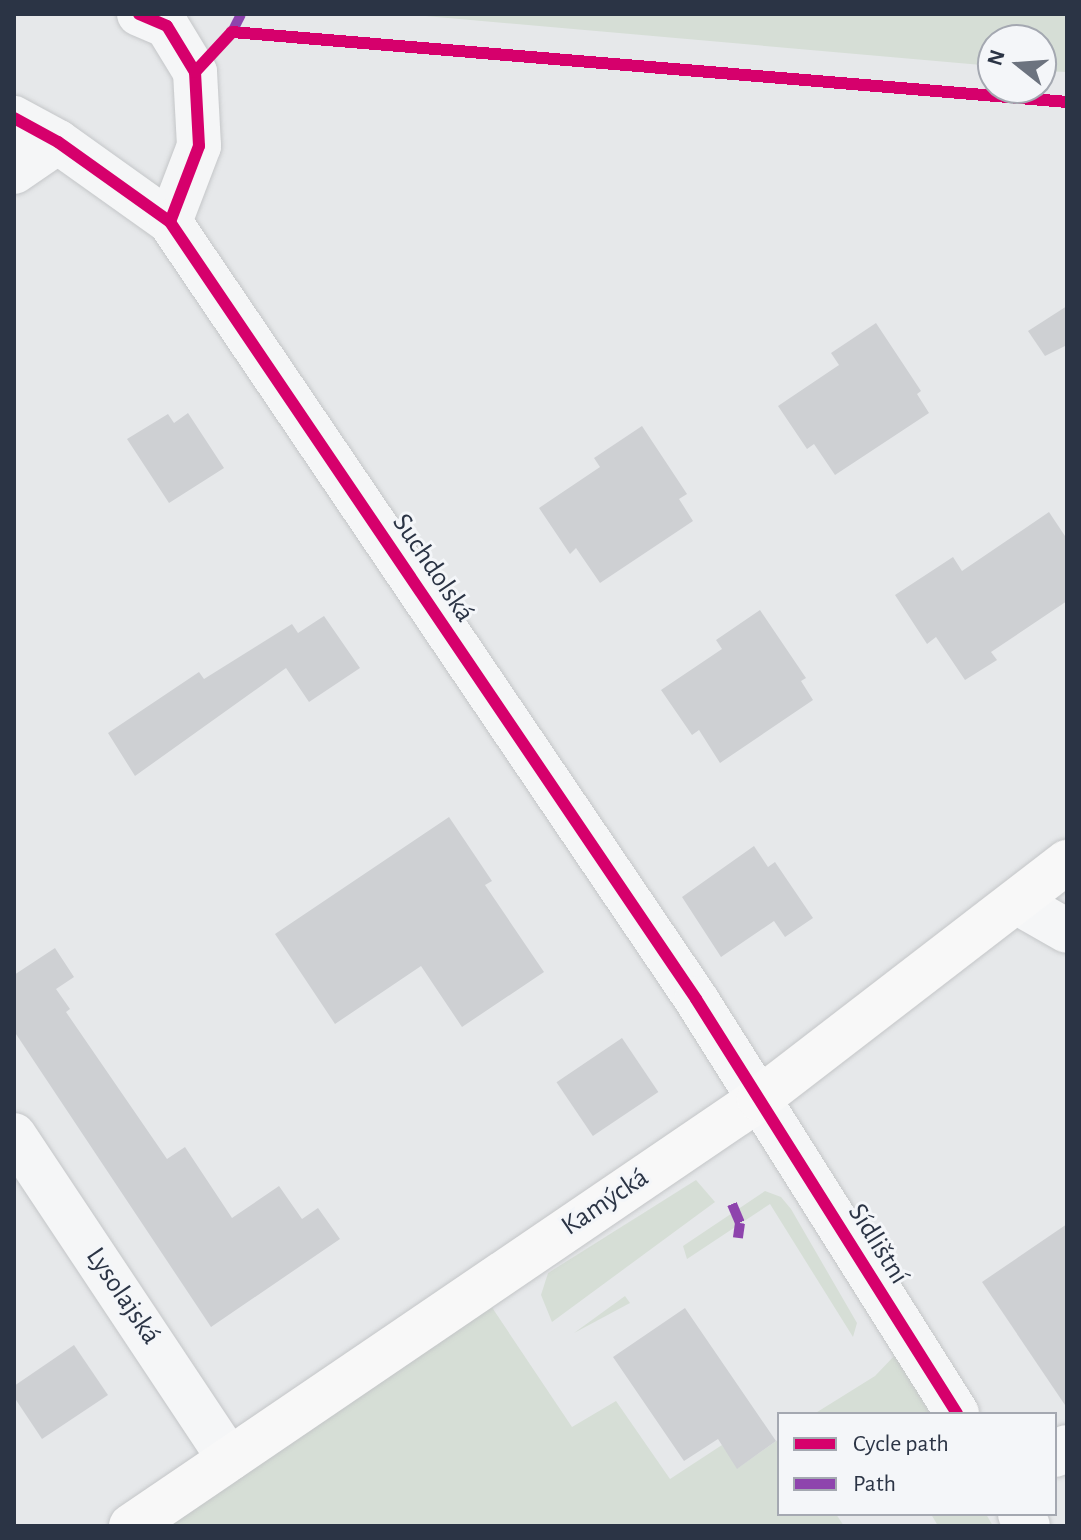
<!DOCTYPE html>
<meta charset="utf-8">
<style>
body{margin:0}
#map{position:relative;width:1081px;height:1540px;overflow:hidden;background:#e6e8ea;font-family:"Alegreya Sans",sans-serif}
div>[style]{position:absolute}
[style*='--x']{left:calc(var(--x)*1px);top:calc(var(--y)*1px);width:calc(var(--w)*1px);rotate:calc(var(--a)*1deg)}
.green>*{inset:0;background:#d6ded6}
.building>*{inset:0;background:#ced0d3;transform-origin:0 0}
.roads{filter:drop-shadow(0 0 2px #c4c6c8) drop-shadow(0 0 2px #c4c6c8)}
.minor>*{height:44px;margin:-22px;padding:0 22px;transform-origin:22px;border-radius:22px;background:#f5f6f7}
.major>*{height:44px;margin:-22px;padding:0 22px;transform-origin:22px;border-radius:22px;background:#f8f8f8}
.quiet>*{height:10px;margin-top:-5px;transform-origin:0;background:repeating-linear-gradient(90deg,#8e44ad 0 20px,transparent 0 30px)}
.cycleway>*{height:12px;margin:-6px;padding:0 6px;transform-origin:6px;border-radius:6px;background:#d6006c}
span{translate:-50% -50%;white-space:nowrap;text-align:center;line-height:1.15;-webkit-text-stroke:6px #f4f6f9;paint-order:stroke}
.street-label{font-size:28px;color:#2b3445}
.frame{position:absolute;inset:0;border:16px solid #2b3445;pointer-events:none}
.legend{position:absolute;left:777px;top:1412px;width:280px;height:104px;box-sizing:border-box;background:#f4f6f9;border:2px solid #a4a8b1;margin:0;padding:10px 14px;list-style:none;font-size:24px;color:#2b3445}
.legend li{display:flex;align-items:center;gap:16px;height:40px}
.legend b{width:40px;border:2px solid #a4a8b1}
.north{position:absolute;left:977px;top:24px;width:80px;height:80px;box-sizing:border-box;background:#f4f6f9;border:2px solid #a4a8b1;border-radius:50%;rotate:287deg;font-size:22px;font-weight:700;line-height:32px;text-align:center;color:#2b3445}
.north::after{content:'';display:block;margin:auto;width:28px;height:36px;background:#6c737f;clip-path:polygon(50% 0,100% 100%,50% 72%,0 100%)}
</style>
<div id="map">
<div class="green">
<div style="clip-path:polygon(403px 14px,1067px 14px,1067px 72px,1041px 71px,1041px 40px,993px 40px,993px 66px)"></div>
<div style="clip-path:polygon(696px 1180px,715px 1202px,552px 1322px,541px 1295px,548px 1273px)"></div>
<div style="clip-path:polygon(765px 1191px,781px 1197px,791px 1209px,857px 1323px,853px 1337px,770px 1204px,687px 1259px,683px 1246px)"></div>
<div style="clip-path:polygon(625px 1296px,630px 1303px,574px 1333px)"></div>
<div style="clip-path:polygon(489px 1303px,572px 1427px,616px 1401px,670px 1479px,722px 1445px,738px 1468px,779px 1439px,779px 1514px,836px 1514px,844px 1526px,157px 1526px)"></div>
<div style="clip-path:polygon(896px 1354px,930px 1414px,814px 1414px,875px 1376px)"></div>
<div style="clip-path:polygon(931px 1514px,986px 1514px,993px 1526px,938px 1526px)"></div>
</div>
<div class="building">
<div style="clip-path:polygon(1067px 306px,1067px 345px,1045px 356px,1028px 331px)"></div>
<div style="clip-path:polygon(876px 323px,921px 391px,917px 394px,929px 413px,835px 475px,814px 444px,807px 449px,778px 406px,839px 365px,831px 353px)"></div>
<div style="clip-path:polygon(188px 413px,224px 468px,169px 503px,127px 439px,168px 414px,174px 423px)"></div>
<div style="clip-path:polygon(642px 426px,687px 494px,679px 499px,693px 521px,600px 583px,576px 548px,570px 554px,539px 508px,600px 467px,594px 458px)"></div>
<div style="clip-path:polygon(1049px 512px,1067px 539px,1067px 601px,991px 652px,997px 660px,965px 680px,936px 637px,927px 644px,895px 595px,953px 557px,962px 571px)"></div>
<div style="clip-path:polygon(760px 610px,806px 678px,801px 681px,813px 700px,720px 763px,699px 730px,692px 735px,661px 690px,722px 649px,716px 640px)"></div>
<div style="clip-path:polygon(324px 616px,360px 668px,309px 702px,286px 668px,135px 776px,108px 733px,199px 672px,204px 679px,292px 624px,298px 633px)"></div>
<div style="clip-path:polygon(449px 817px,492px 881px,485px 885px,544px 972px,462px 1027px,421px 966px,335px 1024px,275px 934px)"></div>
<div style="clip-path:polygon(754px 846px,768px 867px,775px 862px,813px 918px,785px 937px,774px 921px,721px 957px,682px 897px)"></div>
<div style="clip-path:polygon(55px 948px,74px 977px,56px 989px,70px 1009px,66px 1012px,167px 1159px,185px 1147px,232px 1218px,279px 1186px,302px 1219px,318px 1208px,340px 1239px,211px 1327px,14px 1031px,14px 975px)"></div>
<div style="left:622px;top:1038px;width:65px;height:79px;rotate:56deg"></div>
<div style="clip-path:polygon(1067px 1224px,1067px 1408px,982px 1282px)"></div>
<div style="clip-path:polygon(685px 1308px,776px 1441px,737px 1469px,718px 1439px,684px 1461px,613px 1357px)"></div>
<div style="clip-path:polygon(74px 1345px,108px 1395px,42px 1439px,14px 1397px,14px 1386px)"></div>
</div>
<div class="roads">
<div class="minor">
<div style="--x:139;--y:14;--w:30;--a:23"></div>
<div style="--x:167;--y:26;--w:54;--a:58.7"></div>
<div style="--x:195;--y:72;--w:74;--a:86.9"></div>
<div style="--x:199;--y:146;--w:81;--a:110.9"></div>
<div style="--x:14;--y:118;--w:50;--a:28.6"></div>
<div style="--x:58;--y:142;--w:138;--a:35.5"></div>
<div style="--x:170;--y:222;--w:938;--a:55.9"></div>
<div style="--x:696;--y:999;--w:490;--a:57.8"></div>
<div style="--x:14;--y:172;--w:53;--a:-34.3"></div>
<div style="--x:1018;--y:903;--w:56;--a:29.7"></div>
<div style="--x:14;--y:1135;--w:389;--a:56.4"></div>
<div style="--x:1055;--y:1455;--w:14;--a:-34"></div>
<div style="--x:1020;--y:1514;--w:14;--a:56"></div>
</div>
<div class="major">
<div style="--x:131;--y:1526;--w:759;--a:-34.21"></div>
<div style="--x:759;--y:1099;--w:389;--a:-37.6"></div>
</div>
</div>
<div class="quiet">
<div style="--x:232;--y:32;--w:20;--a:-63"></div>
<div style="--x:732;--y:1204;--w:21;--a:67"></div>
<div style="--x:740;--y:1223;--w:15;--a:98"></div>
</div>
<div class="cycleway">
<div style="--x:139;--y:14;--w:30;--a:23"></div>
<div style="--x:167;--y:26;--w:54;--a:58.7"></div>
<div style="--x:195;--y:72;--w:74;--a:86.9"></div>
<div style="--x:199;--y:146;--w:81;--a:110.9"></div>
<div style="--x:195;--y:72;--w:54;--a:-47.2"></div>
<div style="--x:232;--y:32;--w:838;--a:4.79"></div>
<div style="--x:14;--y:118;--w:50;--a:28.6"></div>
<div style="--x:58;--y:142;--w:138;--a:35.5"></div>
<div style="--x:170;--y:222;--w:938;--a:55.9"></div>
<div style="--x:696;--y:999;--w:490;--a:57.8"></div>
</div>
<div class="street-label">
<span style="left:433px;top:568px;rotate:56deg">Suchdolská</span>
<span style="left:605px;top:1202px;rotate:-34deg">Kamýcká</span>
<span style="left:878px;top:1244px;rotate:58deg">Sídlištní</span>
<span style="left:123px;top:1296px;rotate:56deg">Lysolajská</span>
</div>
<div class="frame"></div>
<ul class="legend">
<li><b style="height:10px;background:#d6006c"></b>Cycle path</li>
<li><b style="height:10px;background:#8e44ad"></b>Path</li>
</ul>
<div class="north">N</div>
</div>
